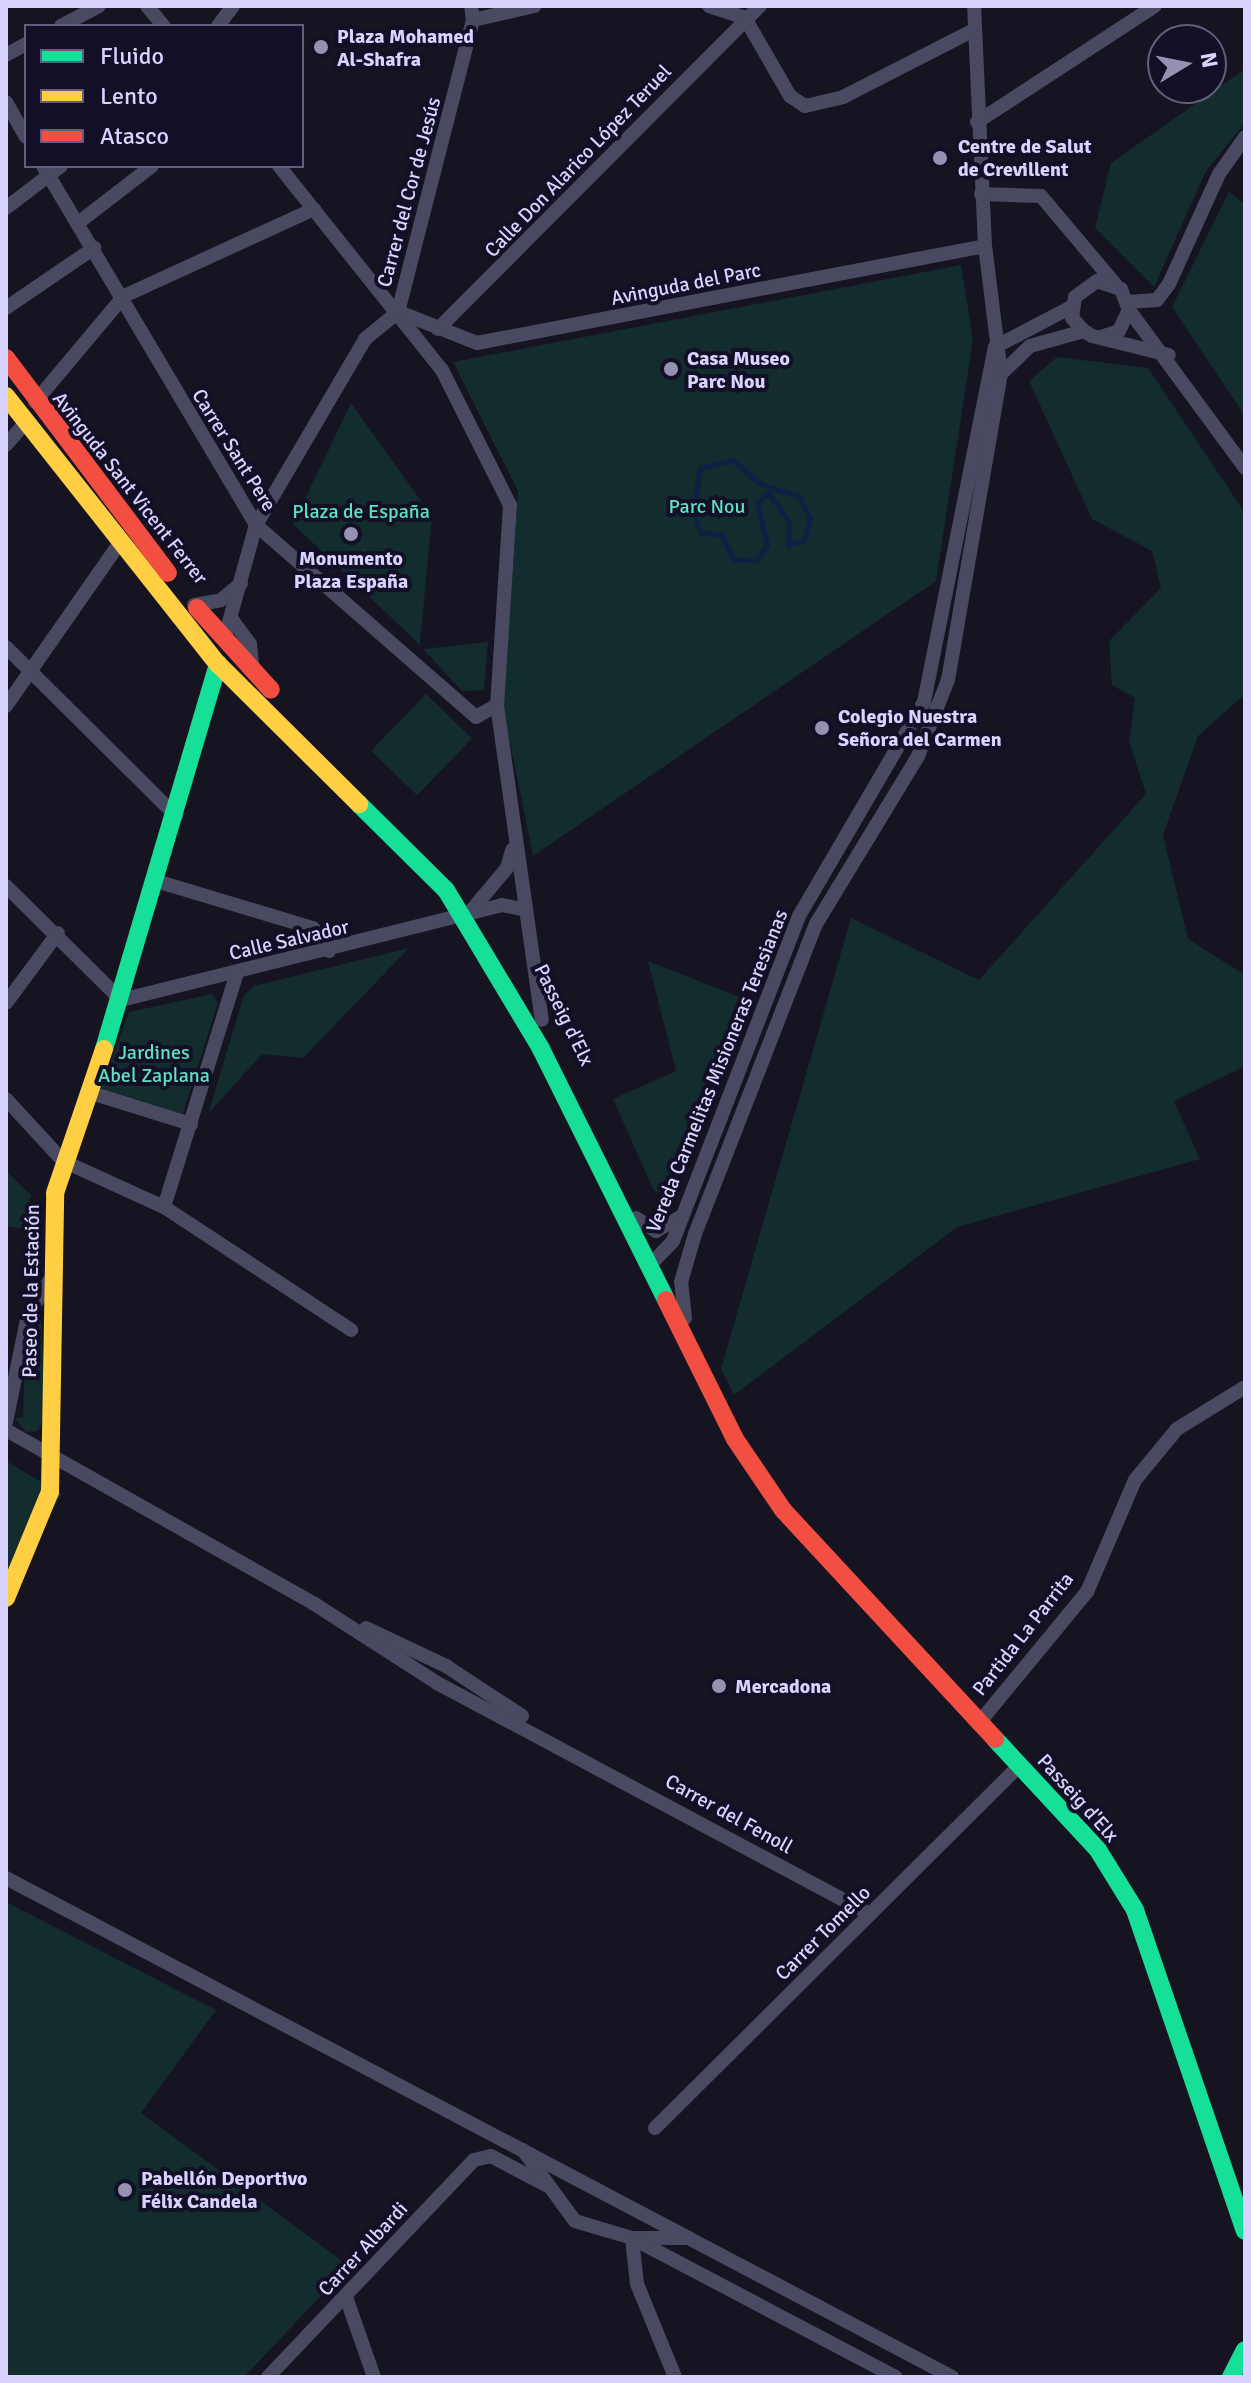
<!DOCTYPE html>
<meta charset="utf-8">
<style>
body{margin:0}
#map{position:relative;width:1251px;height:2383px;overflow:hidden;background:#161421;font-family:Signika,sans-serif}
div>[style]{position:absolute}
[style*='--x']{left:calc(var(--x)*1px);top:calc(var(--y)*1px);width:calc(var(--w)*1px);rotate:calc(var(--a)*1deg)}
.green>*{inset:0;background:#132c2d;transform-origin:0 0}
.stream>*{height:5px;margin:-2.5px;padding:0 2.5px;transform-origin:2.5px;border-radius:2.5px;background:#0d2144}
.street>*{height:14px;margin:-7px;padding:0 7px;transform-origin:7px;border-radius:7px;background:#4a4962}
.fast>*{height:18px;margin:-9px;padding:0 9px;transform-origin:9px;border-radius:9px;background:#16e098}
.slow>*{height:18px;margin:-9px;padding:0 9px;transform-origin:9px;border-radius:9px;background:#ffcf43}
.jam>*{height:18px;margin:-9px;padding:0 9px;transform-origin:9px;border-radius:9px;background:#f24e42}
.dots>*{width:22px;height:22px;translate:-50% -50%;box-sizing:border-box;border:4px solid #130f26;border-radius:50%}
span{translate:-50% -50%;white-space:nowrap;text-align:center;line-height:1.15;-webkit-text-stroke:8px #130f26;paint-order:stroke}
.poi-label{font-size:20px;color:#d9d4ff;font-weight:700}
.left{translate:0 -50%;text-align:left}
.street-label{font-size:20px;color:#d9d4ff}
.park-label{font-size:20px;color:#5fe0c0}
.frame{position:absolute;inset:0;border:8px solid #d9d4ff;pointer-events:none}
.legend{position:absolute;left:24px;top:24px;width:280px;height:144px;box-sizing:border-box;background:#130f26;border:2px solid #625e7d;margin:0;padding:10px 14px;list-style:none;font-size:24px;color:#d9d4ff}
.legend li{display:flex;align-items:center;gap:16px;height:40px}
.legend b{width:40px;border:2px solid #625e7d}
.north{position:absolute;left:1147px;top:24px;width:80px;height:80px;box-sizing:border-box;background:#130f26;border:2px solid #625e7d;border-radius:50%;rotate:80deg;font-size:22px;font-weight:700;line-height:32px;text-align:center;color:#d9d4ff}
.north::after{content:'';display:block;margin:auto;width:28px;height:36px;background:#9591b1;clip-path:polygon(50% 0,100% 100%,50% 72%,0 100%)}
</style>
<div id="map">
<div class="green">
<div style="clip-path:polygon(1245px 69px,1245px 123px,1206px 171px,1154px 287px,1095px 228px,1111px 163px)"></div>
<div style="clip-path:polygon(1229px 192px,1245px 204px,1245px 416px,1172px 307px)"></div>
<div style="clip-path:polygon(961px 265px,973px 340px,936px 581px,533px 856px,503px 708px,518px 491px,453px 362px)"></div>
<div style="clip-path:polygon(1057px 357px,1148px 368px,1245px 513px,1245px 694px,1198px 736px,1163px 835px,1188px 939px,1245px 975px,1245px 1066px,1174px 1101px,1200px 1159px,957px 1227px,734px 1395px,721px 1369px,851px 918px,979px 980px,1146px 794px,1129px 741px,1135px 698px,1112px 685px,1109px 641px,1161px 588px,1152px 551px,1092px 519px,1029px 381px)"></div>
<div style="clip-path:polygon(351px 403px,432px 516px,420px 645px,293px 524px)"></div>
<div style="clip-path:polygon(488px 642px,484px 690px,462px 691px,423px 649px)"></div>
<div style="left:426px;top:694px;width:64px;height:79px;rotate:44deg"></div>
<div style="clip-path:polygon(409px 948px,303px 1058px,262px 1054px,208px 1114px,244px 995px,254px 986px)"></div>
<div style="clip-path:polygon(648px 961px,747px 1000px,670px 1194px,654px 1191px,613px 1099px,676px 1071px)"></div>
<div style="clip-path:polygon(212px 994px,218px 1003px,182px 1116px,100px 1091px,129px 1012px)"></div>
<div style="clip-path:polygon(6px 1171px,31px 1195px,23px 1229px,6px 1226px)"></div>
<div style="clip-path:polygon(41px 1319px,45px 1418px,37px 1431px,26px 1432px,15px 1418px,23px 1417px,25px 1359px)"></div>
<div style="clip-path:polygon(6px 1461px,62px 1494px,6px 1585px)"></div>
<div style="clip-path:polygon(6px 1902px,216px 2010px,141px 2113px,349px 2266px,244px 2377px,6px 2377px)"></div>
</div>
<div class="stream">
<div style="--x:732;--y:460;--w:38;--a:40"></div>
<div style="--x:761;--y:484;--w:41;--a:18.4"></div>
<div style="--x:800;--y:497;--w:23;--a:65"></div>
<div style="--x:810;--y:518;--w:23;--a:105"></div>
<div style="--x:804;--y:540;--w:17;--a:163"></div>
<div style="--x:788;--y:545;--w:23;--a:-88"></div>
<div style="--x:789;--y:522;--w:35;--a:-125"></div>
<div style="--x:769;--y:493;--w:15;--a:143"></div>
<div style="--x:757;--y:502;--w:45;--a:77.2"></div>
<div style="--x:767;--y:546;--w:18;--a:128"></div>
<div style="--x:756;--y:560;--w:23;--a:-178"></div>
<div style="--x:733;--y:559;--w:26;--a:-115"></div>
<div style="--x:722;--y:535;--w:22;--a:-172"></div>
<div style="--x:700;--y:532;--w:21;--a:-109"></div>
<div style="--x:693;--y:512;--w:45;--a:-81"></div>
<div style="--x:700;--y:468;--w:33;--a:-14"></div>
</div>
<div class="street">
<div style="--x:147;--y:6;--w:26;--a:50"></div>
<div style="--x:709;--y:6;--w:38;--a:18"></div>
<div style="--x:745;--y:18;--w:90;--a:60"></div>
<div style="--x:790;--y:96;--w:18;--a:34"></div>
<div style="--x:805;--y:106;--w:39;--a:-13"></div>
<div style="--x:843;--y:97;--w:147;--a:-27.1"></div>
<div style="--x:473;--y:20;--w:63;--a:-12.9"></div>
<div style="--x:61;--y:26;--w:43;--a:-27.8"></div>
<div style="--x:218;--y:26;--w:25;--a:-53"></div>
<div style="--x:6;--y:55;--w:23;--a:-29"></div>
<div style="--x:6;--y:102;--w:40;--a:60.3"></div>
<div style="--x:977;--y:122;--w:212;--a:-33.1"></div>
<div style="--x:43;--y:166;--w:417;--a:59.3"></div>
<div style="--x:256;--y:525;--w:292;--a:41.1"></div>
<div style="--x:476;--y:717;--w:24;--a:-30"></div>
<div style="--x:279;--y:166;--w:261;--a:51.4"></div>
<div style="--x:442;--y:370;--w:151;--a:63.3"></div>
<div style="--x:510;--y:505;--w:200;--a:93.7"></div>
<div style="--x:497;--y:705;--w:318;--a:81.9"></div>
<div style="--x:981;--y:194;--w:60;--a:1.9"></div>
<div style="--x:1041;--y:196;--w:116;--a:49.9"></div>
<div style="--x:6;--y:208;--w:69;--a:-37.4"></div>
<div style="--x:78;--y:223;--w:93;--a:-37.6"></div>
<div style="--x:1128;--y:302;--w:29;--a:-4"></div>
<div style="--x:1157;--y:300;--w:20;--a:-53"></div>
<div style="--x:1169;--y:284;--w:121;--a:-65.6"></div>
<div style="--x:1219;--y:174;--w:45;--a:-54.9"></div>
<div style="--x:6;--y:308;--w:107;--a:-34.3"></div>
<div style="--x:1129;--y:310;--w:196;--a:53.7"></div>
<div style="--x:399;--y:312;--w:84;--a:21.7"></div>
<div style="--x:477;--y:343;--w:517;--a:-10.81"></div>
<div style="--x:438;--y:329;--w:456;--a:-45.1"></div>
<div style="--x:1101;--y:337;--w:19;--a:-18"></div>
<div style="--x:1119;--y:331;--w:23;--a:-65"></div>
<div style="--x:1129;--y:310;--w:22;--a:-111"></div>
<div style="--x:1121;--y:289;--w:25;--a:-162"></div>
<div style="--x:1097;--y:281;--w:27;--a:144"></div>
<div style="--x:1075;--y:297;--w:21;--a:98"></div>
<div style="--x:1072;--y:318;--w:18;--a:47"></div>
<div style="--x:1084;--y:331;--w:9;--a:32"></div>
<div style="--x:1092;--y:336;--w:79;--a:13.9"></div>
<div style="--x:1001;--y:374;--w:40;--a:-44"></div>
<div style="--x:1030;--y:346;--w:56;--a:-15.5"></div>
<div style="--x:35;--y:402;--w:138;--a:-50"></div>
<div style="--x:124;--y:296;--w:209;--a:-24.6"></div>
<div style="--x:6;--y:445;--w:28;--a:-49"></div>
<div style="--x:194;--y:605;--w:27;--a:-10"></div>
<div style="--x:221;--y:600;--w:26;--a:-40"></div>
<div style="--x:231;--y:618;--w:32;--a:54"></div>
<div style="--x:250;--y:644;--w:19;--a:84"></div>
<div style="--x:224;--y:640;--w:119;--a:-74.5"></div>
<div style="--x:256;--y:525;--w:216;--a:-59.6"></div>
<div style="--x:365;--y:339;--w:43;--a:-39.3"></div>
<div style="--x:398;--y:312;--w:301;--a:-75.6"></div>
<div style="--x:473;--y:20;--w:14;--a:-98"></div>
<div style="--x:6;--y:647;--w:240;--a:44.8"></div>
<div style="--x:6;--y:706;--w:198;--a:-55.1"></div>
<div style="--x:156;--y:881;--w:164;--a:16.7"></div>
<div style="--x:313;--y:928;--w:28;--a:55"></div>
<div style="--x:6;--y:886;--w:162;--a:44.7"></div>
<div style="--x:121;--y:1000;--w:393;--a:-14"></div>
<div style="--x:502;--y:905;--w:21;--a:11"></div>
<div style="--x:465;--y:918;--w:65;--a:-50"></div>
<div style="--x:507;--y:868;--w:19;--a:-74"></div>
<div style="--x:6;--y:1003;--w:87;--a:-53.4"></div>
<div style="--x:88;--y:1092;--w:108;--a:17.3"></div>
<div style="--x:6;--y:1099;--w:84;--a:47.4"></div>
<div style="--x:63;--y:1161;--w:111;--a:24.5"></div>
<div style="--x:164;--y:1207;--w:224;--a:33.3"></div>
<div style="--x:164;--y:1207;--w:245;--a:-72.7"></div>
<div style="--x:636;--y:1218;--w:24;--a:33"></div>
<div style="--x:656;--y:1231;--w:28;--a:-30"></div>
<div style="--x:649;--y:1266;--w:35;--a:-46"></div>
<div style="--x:673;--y:1241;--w:349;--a:-68.8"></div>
<div style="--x:799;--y:916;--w:248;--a:-59.7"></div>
<div style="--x:924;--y:702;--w:362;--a:-78.7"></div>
<div style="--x:995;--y:347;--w:88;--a:-27.7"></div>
<div style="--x:685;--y:1318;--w:36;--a:-96"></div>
<div style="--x:681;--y:1282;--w:50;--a:-73.7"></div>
<div style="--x:695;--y:1234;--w:333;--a:-68.7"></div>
<div style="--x:816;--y:924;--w:197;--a:-58.7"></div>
<div style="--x:918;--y:756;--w:82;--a:-68.5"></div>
<div style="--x:948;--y:680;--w:311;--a:-80.2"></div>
<div style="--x:1001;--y:374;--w:129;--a:-97.1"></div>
<div style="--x:985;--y:246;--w:240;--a:-92.6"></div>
<div style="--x:6;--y:1422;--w:109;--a:-78.4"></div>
<div style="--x:28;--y:1315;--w:41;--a:-57.8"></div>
<div style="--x:6;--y:1430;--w:352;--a:29.4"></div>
<div style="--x:313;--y:1603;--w:148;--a:32.8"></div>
<div style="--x:437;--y:1683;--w:491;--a:28.1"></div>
<div style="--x:366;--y:1628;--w:89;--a:25.4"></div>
<div style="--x:446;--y:1666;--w:91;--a:33.3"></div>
<div style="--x:978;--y:1724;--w:171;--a:-50.5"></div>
<div style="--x:1087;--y:1592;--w:122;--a:-66.8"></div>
<div style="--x:1135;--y:1480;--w:66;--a:-50.5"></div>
<div style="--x:1177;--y:1429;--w:80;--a:-31.7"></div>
<div style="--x:6;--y:1878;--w:1070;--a:27.81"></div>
<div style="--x:655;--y:2128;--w:513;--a:-44.84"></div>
<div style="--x:523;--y:2150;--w:88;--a:53.8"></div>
<div style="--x:575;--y:2221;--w:59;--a:16.6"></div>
<div style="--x:632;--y:2238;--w:57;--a:0"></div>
<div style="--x:346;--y:2297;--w:85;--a:70.7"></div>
<div style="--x:268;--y:2377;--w:299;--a:-46.5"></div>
<div style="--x:474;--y:2160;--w:17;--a:-13"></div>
<div style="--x:491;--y:2156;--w:64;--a:27.8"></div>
<div style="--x:675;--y:2377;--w:100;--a:-112.2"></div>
<div style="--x:637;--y:2284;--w:46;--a:-96.2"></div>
<div style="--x:632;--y:2238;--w:298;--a:27.8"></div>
</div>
<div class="fast">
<div style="--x:359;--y:804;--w:122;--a:44.7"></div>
<div style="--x:446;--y:890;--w:185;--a:59.1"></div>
<div style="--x:541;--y:1049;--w:280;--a:63.5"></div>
<div style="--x:104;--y:1049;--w:402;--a:-73.5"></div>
<div style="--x:995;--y:1739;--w:151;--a:47.1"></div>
<div style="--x:1098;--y:1850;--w:70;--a:58.3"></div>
<div style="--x:1135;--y:1910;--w:339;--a:71.1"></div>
<div style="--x:1231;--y:2377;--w:30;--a:-63"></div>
</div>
<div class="slow">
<div style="--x:6;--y:396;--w:342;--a:51.7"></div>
<div style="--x:218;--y:664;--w:199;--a:44.8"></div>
<div style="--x:6;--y:1598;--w:115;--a:-67.5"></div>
<div style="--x:50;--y:1492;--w:299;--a:-89"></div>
<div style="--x:55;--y:1193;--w:152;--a:-71.2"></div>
</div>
<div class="jam">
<div style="--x:6;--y:358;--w:269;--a:53"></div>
<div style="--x:197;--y:608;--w:110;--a:47.9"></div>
<div style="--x:666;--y:1300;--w:155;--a:63.6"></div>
<div style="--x:735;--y:1439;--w:86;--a:55.9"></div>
<div style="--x:783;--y:1510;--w:312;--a:47.2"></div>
</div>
<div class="dots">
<div style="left:321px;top:47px;background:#9591b1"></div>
<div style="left:940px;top:158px;background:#9591b1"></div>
<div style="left:671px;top:369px;background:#9591b1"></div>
<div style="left:351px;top:534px;background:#9591b1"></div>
<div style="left:822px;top:728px;background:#9591b1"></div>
<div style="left:719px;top:1686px;background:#9591b1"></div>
<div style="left:125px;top:2190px;background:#9591b1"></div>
</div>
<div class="poi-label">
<span class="left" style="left:337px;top:48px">Plaza Mohamed<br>Al-Shafra</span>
<span class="left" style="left:958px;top:158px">Centre de Salut<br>de Crevillent</span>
<span class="left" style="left:687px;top:370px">Casa Museo<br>Parc Nou</span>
<span style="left:351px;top:570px">Monumento<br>Plaza España</span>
<span class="left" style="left:838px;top:728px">Colegio Nuestra<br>Señora del Carmen</span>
<span class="left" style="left:735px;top:1686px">Mercadona</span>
<span class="left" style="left:141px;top:2190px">Pabellón Deportivo<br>Félix Candela</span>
</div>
<div class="street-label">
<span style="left:578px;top:161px;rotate:-46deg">Calle Don Alarico López Teruel</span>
<span style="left:409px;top:192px;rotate:-75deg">Carrer del Cor de Jesús</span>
<span style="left:686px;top:284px;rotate:-11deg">Avinguda del Parc</span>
<span style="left:234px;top:450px;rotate:58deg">Carrer Sant Pere</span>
<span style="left:130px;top:488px;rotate:52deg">Avinguda Sant Vicent Ferrer</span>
<span style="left:289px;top:940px;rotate:-13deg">Calle Salvador</span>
<span style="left:564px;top:1015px;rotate:64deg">Passeig d'Elx</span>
<span style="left:717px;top:1071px;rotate:-68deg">Vereda Carmelitas Misioneras Teresianas</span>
<span style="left:31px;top:1291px;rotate:-89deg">Paseo de la Estación</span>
<span style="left:1023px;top:1634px;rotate:-52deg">Partida La Parrita</span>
<span style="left:1078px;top:1798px;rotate:48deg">Passeig d'Elx</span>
<span style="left:729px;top:1814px;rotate:29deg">Carrer del Fenoll</span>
<span style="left:823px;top:1933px;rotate:-45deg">Carrer Tomello</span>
<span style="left:363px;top:2249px;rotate:-47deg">Carrer Albardi</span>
</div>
<div class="park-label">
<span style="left:707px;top:506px">Parc Nou</span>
<span style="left:361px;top:511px">Plaza de España</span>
<span style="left:154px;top:1064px">Jardines<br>Abel Zaplana</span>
</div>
<div class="frame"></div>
<ul class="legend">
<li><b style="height:10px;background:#16e098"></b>Fluido</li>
<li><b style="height:10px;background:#ffcf43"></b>Lento</li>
<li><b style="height:10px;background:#f24e42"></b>Atasco</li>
</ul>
<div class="north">N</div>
</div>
